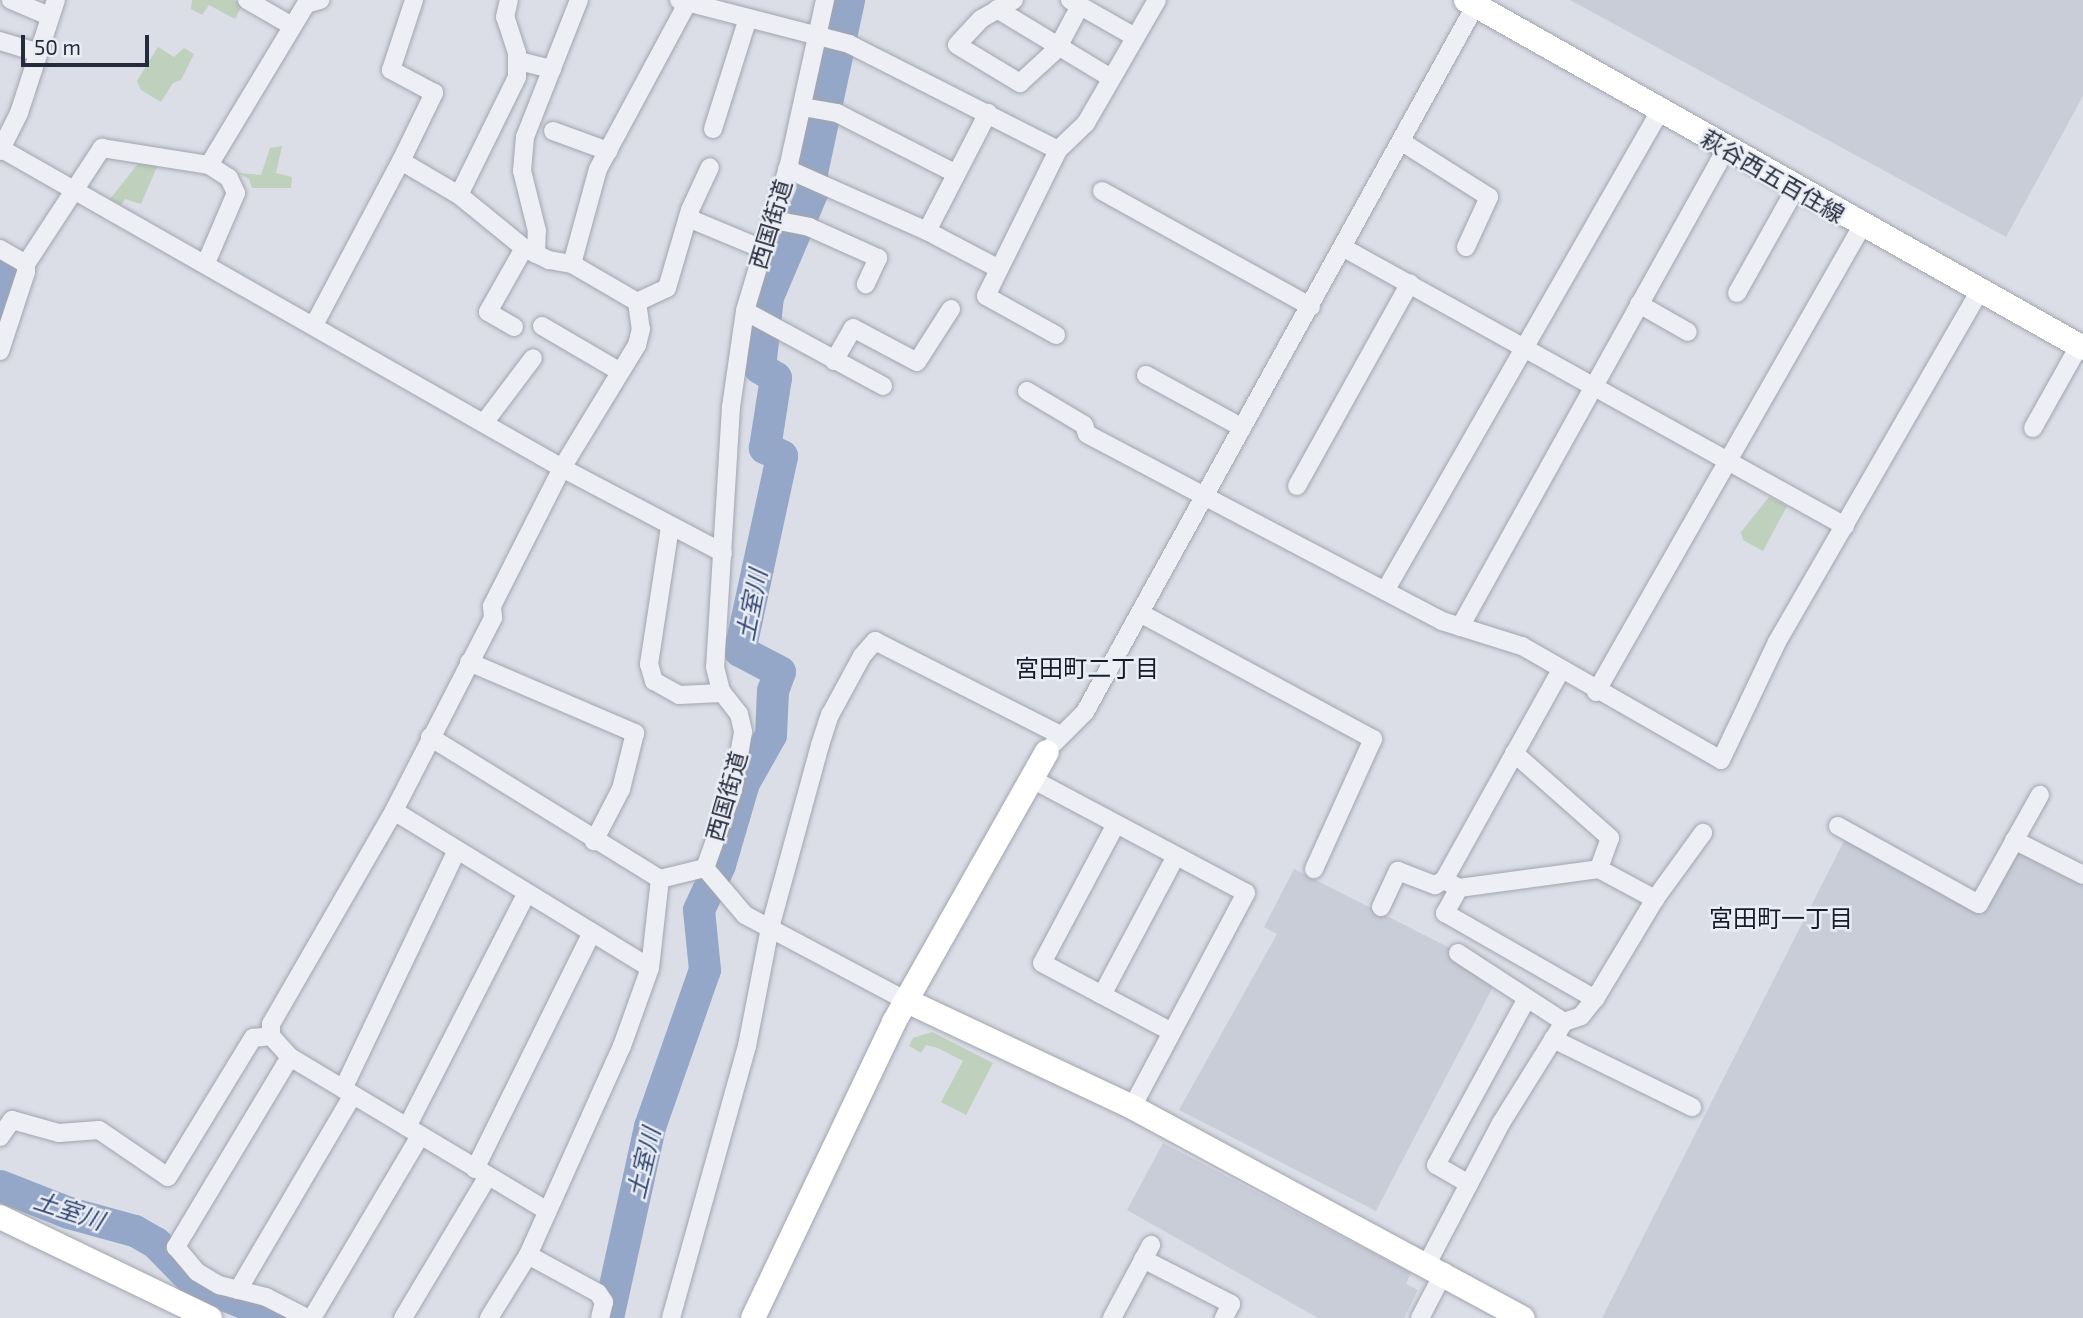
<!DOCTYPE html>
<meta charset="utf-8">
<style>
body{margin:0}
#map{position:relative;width:2083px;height:1318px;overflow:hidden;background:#dbdee6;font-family:"Exo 2","Noto Sans JP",sans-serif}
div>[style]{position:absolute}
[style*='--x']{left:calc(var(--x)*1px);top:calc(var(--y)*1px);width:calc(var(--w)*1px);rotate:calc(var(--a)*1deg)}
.built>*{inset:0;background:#c9cdd8}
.green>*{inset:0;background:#bfd0bc}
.water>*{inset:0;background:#94a7c8}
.river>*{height:32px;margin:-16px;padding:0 16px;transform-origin:16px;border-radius:16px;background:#94a7c8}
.roads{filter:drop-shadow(0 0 2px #a1a5b0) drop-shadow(0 0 2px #a1a5b0)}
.street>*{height:18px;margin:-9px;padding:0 9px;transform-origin:9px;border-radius:9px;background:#eeeff4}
.secondary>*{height:24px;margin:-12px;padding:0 12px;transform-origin:12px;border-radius:12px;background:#fff}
span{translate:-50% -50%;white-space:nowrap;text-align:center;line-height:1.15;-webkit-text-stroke:5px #eaedf4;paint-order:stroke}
.street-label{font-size:23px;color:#252b3c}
.water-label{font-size:24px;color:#2e4471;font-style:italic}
.neighbourhood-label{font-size:24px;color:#171c2d}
.scale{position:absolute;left:21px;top:35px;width:128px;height:32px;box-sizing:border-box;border:4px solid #252b3c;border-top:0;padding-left:9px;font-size:21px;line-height:24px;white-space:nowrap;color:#252b3c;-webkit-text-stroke:5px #eaedf4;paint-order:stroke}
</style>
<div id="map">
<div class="built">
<div style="clip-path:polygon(1570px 0,2083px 0,2083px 96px,2006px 237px)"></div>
<div style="clip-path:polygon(1845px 839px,1982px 915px,2017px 852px,2083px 886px,2083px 1318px,1602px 1318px)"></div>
<div style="clip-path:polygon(1294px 869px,1456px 951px,1494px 985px,1376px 1211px,1179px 1110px,1277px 934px,1264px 927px)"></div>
<div style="clip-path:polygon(1163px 1143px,1411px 1273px,1406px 1284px,1418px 1290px,1404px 1318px,1318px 1318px,1127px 1210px)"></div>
</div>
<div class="green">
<div style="clip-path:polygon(192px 0,234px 0,242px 5px,235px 19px,209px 5px,202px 15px,191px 9px)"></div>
<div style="clip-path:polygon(158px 47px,174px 57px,184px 48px,194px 54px,181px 80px,173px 83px,161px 102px,141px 90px,137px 81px)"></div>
<div style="clip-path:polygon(282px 146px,276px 173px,292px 177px,291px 188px,252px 188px,249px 179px,238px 173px,261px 175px,270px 148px)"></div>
<div style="clip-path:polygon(141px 160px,159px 162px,141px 204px,125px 199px,121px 205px,110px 199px)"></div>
<div style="clip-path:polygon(1769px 497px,1787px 506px,1763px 551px,1743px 540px,1741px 532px)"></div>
<div style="clip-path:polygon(932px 1032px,993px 1063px,966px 1115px,941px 1102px,963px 1061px,938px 1048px,926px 1045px,921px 1053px,909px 1046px,913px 1038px)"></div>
</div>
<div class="water">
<div style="clip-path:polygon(0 255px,22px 266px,0 326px)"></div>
</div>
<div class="river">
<div style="--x:0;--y:1186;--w:74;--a:21.4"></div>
<div style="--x:69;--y:1213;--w:68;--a:15.3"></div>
<div style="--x:135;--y:1231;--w:24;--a:30"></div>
<div style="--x:156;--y:1243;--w:56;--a:45.7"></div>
<div style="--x:195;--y:1283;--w:92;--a:22.4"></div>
<div style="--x:608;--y:1318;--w:196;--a:-77.6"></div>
<div style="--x:650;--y:1127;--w:166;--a:-70.7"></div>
<div style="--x:705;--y:970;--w:60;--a:-95.7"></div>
<div style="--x:699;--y:910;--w:50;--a:-65"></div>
<div style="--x:720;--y:865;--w:85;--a:-73.7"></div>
<div style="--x:744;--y:783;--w:55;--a:-60.6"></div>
<div style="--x:771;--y:735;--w:44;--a:-87.4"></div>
<div style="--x:773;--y:691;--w:20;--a:-70"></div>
<div style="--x:780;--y:672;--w:45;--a:-152.3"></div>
<div style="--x:740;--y:651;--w:199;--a:-77.8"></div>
<div style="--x:782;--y:456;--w:19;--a:-155"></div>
<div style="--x:765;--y:448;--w:71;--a:-81.1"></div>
<div style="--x:776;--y:378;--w:19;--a:-148"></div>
<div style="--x:760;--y:368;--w:71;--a:-83.6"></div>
<div style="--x:768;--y:297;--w:115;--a:-67"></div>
<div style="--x:813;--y:191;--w:18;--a:-93"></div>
<div style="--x:812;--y:173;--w:177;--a:-77.9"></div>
</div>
<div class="roads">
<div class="street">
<div style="--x:11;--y:0;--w:41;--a:22.8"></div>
<div style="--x:247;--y:0;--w:52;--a:30"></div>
<div style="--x:679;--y:0;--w:176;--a:14.5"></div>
<div style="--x:849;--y:44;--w:234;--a:26.9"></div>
<div style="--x:825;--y:0;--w:168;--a:102.4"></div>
<div style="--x:789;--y:164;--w:153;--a:106.7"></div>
<div style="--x:745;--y:311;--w:97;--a:98.3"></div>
<div style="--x:731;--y:407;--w:260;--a:93.5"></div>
<div style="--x:715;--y:667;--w:25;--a:76"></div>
<div style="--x:721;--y:691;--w:29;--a:52"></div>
<div style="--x:739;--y:714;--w:18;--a:77"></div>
<div style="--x:743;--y:732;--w:59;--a:99.8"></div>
<div style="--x:733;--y:790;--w:83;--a:109.7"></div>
<div style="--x:705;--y:868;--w:62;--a:49.6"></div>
<div style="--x:745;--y:915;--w:183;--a:28"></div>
<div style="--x:1014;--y:0;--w:38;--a:150"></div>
<div style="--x:981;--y:19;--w:35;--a:133"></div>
<div style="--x:957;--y:45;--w:74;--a:31.1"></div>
<div style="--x:1020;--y:83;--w:50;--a:-42.6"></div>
<div style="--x:1057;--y:49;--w:49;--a:-61.9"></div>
<div style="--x:1070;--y:0;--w:73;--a:29.7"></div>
<div style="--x:997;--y:9;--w:133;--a:31.2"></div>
<div style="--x:0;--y:41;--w:38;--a:17"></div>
<div style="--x:519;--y:61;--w:34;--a:14"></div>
<div style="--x:803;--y:107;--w:35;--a:10"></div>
<div style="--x:837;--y:113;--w:132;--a:27"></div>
<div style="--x:713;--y:129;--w:116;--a:-72.5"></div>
<div style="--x:553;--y:131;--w:59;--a:20"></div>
<div style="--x:1402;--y:142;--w:103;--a:32.3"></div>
<div style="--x:1489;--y:197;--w:55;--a:114.7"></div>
<div style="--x:0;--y:148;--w:647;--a:29.66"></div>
<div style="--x:562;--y:468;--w:182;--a:27.8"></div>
<div style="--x:0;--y:151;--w:42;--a:-63.4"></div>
<div style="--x:19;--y:113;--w:119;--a:-71.9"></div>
<div style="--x:401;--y:161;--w:76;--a:-64.1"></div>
<div style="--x:434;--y:93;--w:49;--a:-151.9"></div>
<div style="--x:391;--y:70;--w:74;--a:-71.8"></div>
<div style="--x:787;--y:169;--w:153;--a:23.9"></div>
<div style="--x:927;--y:231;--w:81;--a:27.8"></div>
<div style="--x:1102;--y:191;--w:239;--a:29"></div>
<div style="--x:459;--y:195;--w:131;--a:-63.8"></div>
<div style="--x:517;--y:77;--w:24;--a:-90"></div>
<div style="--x:517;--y:53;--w:38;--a:-108"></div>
<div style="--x:505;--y:17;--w:17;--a:-77"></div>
<div style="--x:688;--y:218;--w:78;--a:22.6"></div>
<div style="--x:774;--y:220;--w:36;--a:11"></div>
<div style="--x:809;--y:227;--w:76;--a:24.2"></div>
<div style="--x:878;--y:258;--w:29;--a:115"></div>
<div style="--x:927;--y:231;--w:133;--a:-62.7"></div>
<div style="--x:1344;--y:248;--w:573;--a:29.03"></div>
<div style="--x:0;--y:249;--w:30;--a:30"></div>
<div style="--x:26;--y:264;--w:8;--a:90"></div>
<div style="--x:26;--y:272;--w:83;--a:108.2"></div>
<div style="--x:536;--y:254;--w:23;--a:-88"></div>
<div style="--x:537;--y:231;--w:62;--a:-104"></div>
<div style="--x:522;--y:171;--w:34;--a:-85"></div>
<div style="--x:525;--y:137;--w:147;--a:-68.5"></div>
<div style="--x:206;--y:263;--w:76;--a:-66.8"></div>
<div style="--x:236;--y:193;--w:17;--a:-115"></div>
<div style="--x:229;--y:178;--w:24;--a:-147"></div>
<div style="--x:26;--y:264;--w:139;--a:-56.8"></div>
<div style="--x:102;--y:148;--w:108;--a:9"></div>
<div style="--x:209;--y:165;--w:188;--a:-58.9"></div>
<div style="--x:306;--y:4;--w:15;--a:-16"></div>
<div style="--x:572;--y:264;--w:98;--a:-74.7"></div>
<div style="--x:598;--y:169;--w:190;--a:-61.7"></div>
<div style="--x:1737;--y:293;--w:120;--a:-60.7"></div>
<div style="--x:637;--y:302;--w:33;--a:-25"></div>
<div style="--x:667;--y:288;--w:81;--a:-73.6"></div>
<div style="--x:690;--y:210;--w:47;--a:-65.1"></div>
<div style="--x:1639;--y:304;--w:56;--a:29.7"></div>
<div style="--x:745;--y:311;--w:157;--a:28.5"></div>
<div style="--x:314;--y:325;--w:186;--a:-62.1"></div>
<div style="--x:401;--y:161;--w:67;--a:30.4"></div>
<div style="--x:459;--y:195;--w:84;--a:39.2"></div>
<div style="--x:524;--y:248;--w:28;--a:26"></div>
<div style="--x:549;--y:260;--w:23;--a:10"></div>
<div style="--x:572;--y:264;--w:75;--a:30.3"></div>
<div style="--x:637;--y:302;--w:27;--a:82"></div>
<div style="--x:641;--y:329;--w:16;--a:104"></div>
<div style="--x:637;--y:345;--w:144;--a:121.4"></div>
<div style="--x:562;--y:468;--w:155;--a:116.9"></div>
<div style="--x:492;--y:606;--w:12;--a:85"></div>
<div style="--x:493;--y:618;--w:217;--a:117.2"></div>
<div style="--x:394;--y:811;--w:246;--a:120"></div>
<div style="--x:271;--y:1024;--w:12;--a:90"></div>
<div style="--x:271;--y:1036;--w:28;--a:48"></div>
<div style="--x:290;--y:1057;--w:300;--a:30.9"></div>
<div style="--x:542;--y:326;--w:89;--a:30.3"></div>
<div style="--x:514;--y:327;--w:30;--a:-150"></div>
<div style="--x:488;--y:312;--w:73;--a:-60.6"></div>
<div style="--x:1056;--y:335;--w:80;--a:-150.9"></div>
<div style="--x:986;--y:296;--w:163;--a:-63.7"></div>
<div style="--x:1058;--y:150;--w:39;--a:-44"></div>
<div style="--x:1086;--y:123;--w:142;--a:-60"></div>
<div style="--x:834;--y:361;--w:38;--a:-60"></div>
<div style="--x:853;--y:328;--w:72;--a:28"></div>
<div style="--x:917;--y:362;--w:63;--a:-57.3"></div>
<div style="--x:1146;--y:375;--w:108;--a:28.7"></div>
<div style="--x:1027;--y:391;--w:66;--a:30.8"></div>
<div style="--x:1084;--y:425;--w:9;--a:72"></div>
<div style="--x:1087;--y:434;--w:132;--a:27.9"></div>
<div style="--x:1204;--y:496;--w:269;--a:27.7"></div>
<div style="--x:1442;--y:621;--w:84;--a:17.4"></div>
<div style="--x:1522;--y:646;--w:229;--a:29.8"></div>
<div style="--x:1721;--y:760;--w:131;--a:-64.6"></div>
<div style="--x:1777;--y:642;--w:404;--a:-60"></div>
<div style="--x:484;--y:423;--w:81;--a:-53"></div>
<div style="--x:2033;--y:428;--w:94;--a:-60.7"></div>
<div style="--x:1297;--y:486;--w:232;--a:-60.9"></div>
<div style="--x:670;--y:527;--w:139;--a:98.7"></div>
<div style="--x:649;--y:664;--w:18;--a:74"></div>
<div style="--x:654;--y:681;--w:29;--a:29"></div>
<div style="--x:679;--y:695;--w:43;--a:-2.7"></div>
<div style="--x:1385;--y:591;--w:553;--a:-60.19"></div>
<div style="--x:1140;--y:613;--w:265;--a:28.4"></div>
<div style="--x:1373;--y:739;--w:143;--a:114.4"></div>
<div style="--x:1460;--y:627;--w:547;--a:-60.9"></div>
<div style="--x:469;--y:662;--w:181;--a:23.2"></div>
<div style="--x:635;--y:733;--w:58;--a:104"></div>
<div style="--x:621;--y:789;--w:59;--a:117.4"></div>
<div style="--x:1596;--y:692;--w:537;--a:-60.28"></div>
<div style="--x:430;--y:737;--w:270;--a:31.7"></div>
<div style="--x:660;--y:879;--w:46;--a:-13.7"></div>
<div style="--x:1054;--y:743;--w:44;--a:-45"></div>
<div style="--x:1085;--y:712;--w:807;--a:-61.08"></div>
<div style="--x:1514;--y:753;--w:128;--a:41.5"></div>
<div style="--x:1610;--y:838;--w:33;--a:110"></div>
<div style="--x:1032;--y:779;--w:242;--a:28"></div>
<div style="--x:1246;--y:893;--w:242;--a:118"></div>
<div style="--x:394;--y:811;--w:300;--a:31.5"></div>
<div style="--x:1116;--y:824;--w:157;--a:118"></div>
<div style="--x:1042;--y:963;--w:147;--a:28"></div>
<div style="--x:1838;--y:826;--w:161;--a:29"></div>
<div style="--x:1979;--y:904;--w:125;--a:-60.8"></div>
<div style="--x:2014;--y:840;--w:77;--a:26.9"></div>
<div style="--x:1444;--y:880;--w:17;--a:28"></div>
<div style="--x:1459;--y:888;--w:141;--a:-7.7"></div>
<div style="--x:1599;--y:869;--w:64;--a:28.2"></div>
<div style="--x:1459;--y:888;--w:29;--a:119"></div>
<div style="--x:1445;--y:913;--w:173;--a:29.8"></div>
<div style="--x:1381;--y:907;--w:40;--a:-65"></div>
<div style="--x:1398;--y:871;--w:40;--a:21"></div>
<div style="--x:1435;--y:885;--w:10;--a:-29"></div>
<div style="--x:1444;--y:880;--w:238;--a:-60.9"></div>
<div style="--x:1458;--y:953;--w:126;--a:33.1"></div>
<div style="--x:1102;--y:995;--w:157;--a:-62"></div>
<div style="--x:1553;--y:1039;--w:155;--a:26.1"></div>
<div style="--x:290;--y:1057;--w:222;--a:121"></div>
<div style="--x:176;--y:1247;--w:33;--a:50"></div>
<div style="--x:197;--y:1272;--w:26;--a:31"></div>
<div style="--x:219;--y:1285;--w:49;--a:14.3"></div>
<div style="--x:266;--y:1297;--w:46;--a:27.1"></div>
<div style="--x:343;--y:1089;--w:265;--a:-64.5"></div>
<div style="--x:407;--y:1127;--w:263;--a:-62.9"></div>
<div style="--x:0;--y:1137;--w:21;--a:-55"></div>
<div style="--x:12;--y:1120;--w:49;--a:15.5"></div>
<div style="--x:59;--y:1133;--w:40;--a:-4.3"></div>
<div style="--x:99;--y:1130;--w:83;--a:34.3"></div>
<div style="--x:168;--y:1177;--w:163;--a:-58.6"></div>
<div style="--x:253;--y:1038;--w:18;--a:-6"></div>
<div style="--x:475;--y:1169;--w:264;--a:-63.7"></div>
<div style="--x:1469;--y:1184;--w:38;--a:-150"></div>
<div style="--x:1436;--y:1165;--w:188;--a:-61.4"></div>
<div style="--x:528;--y:1255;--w:80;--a:28.5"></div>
<div style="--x:598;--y:1293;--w:11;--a:56"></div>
<div style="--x:604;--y:1302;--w:16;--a:104"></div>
<div style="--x:1143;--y:1259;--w:99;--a:27.1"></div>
<div style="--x:1231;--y:1304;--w:16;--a:117"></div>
<div style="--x:1428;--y:1262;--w:157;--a:-62.3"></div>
<div style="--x:1501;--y:1123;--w:119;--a:-58"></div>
<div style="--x:1564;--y:1022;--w:18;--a:-19"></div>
<div style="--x:1581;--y:1016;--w:22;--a:-51"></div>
<div style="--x:1595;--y:999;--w:117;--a:-59"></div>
<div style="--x:1655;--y:899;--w:82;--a:-54"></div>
<div style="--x:238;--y:1290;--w:226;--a:-59.5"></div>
<div style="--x:312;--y:1318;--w:212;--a:-59.3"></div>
<div style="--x:403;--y:1318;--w:165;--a:-59.1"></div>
<div style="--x:489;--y:1318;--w:74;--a:-58.2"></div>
<div style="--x:528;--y:1255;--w:229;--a:-65.8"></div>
<div style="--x:622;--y:1046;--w:83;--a:-70.3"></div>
<div style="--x:650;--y:968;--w:90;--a:-83.6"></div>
<div style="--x:671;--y:1318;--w:282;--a:-74.4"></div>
<div style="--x:747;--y:1046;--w:120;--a:-79"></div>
<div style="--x:770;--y:928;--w:190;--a:-74.7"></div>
<div style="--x:820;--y:745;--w:32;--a:-72"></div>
<div style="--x:830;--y:715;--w:67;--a:-61.5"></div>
<div style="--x:862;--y:656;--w:20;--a:-49"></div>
<div style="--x:875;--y:641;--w:208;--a:26.9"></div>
<div style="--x:1112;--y:1318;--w:83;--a:-61.9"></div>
<div style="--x:1420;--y:1318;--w:52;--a:-62.4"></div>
</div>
<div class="secondary">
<div style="--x:1466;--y:0;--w:708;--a:29.42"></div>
<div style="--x:907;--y:1001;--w:249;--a:25.2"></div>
<div style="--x:1132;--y:1107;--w:444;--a:28.4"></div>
<div style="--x:0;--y:1217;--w:233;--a:25.7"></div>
<div style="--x:753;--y:1318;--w:328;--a:-64.5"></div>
<div style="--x:894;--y:1022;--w:310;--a:-60.5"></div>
</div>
</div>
<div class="street-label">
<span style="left:1773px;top:176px;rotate:30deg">萩谷西五百住線</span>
<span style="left:770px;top:224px;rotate:-73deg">西国街道</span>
<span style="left:726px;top:796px;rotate:-74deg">西国街道</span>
</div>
<div class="water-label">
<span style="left:751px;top:605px;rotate:-79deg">土室川</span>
<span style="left:643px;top:1163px;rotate:-77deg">土室川</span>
<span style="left:69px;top:1210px;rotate:18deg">土室川</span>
</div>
<div class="neighbourhood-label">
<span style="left:1087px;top:668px">宮田町二丁目</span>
<span style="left:1781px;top:918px">宮田町一丁目</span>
</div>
<div class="scale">50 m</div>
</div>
